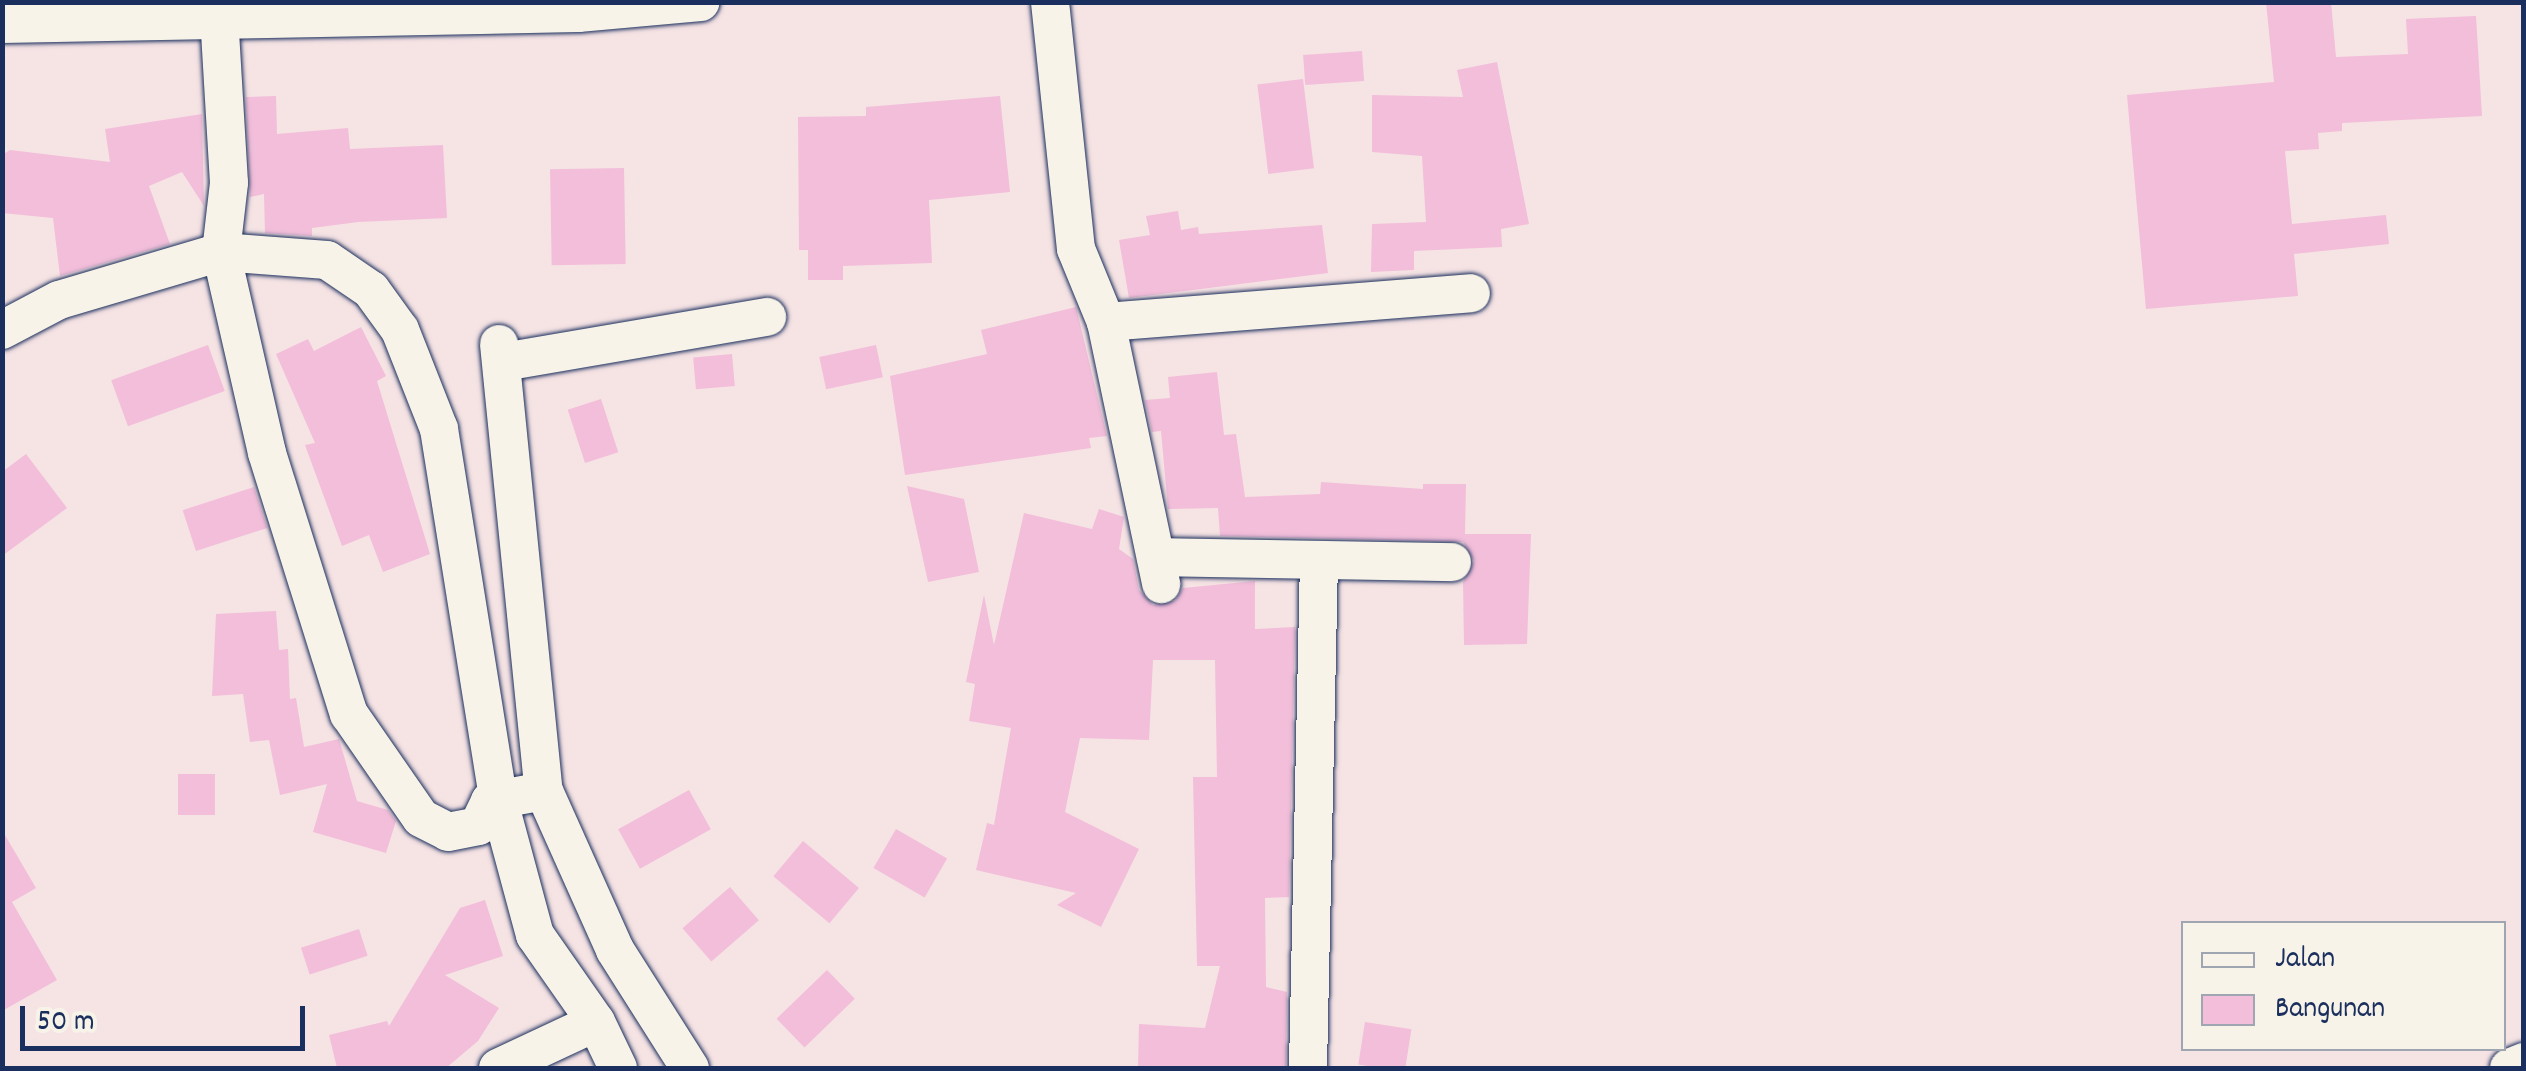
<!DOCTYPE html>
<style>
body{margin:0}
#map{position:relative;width:2526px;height:1071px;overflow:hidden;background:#f6e3e4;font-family:Dekko,sans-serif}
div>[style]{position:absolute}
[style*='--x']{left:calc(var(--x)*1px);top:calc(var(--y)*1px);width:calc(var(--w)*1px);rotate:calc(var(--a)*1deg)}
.building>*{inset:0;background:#f2beda;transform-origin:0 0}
.roads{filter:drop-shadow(0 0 2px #1b2f5e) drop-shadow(0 0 2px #1b2f5e)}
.minor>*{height:38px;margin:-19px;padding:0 19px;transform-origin:19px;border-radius:19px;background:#f7f3e8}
span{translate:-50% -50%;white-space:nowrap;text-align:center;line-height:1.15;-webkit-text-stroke:9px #f7f3e8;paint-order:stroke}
.frame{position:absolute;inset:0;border:5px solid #1b2f5e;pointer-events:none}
.legend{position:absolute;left:2181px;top:921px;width:325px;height:130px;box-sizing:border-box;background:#f7f3e8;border:2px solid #9fa5b1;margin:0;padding:12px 18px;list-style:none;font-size:30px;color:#1b2f5e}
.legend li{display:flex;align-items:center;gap:20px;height:50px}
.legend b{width:50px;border:2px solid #9fa5b1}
.scale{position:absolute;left:20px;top:1006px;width:285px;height:45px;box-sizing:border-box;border:5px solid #1b2f5e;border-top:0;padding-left:12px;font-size:30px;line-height:35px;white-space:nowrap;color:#1b2f5e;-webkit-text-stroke:8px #f7f3e8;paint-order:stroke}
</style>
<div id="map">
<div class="building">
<div style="clip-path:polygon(2266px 2px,2331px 2px,2336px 57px,2408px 54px,2406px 19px,2476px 16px,2482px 116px,2342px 123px,2342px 131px,2318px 133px,2319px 149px,2285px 151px,2292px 224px,2386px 215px,2389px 244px,2294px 254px,2298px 296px,2146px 309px,2127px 95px,2274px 82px)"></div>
<div style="left:1362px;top:51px;width:30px;height:59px;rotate:86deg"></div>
<div style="clip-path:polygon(1497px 62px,1529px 224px,1501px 229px,1502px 247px,1414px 251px,1414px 270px,1371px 272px,1372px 224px,1426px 222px,1422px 156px,1372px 152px,1372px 95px,1463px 97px,1457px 70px)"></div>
<div style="left:1303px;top:79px;width:90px;height:46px;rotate:83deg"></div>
<div style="clip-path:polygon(276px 96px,277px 134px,348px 128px,350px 149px,443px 145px,447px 218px,358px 222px,312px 228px,312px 236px,265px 233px,264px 194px,250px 197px,246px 97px)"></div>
<div style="clip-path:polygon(1000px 96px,1010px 192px,929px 200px,932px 263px,843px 266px,843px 280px,808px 280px,808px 250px,799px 250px,798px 117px,866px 116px,866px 107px)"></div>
<div style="clip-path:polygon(202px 114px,204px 206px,182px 172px,149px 186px,170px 244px,60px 276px,53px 218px,2px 213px,2px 155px,10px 150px,110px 162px,105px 129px)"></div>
<div style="left:624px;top:168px;width:96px;height:74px;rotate:89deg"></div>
<div style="clip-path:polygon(1178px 211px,1181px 230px,1198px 227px,1199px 234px,1322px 225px,1328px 273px,1129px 298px,1119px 240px,1150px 235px,1146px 216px)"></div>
<div style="clip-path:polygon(1076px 307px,1107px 436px,1089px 438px,1091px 448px,905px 475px,890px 376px,987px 354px,981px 330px)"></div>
<div style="clip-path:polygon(361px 327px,386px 376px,377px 381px,430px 554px,383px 572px,369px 535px,342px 546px,305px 445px,315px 443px,276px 354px,308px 339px,314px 351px)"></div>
<div style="left:208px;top:345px;width:49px;height:103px;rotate:70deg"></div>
<div style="left:876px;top:345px;width:33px;height:58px;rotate:78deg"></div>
<div style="left:732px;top:354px;width:32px;height:39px;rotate:85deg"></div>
<div style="clip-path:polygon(1217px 372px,1224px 435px,1236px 434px,1245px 497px,1320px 494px,1321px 482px,1423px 489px,1423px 484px,1466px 484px,1465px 534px,1531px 534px,1527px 644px,1464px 645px,1463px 582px,1474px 561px,1463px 542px,1220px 536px,1218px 508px,1168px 509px,1161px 431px,1152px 432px,1145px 400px,1170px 398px,1168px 377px)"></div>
<div style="left:601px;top:399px;width:56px;height:35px;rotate:72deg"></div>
<div style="clip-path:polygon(26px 454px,67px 508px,2px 556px,2px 472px)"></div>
<div style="clip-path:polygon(907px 486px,964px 499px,979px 572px,928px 582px)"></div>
<div style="left:254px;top:487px;width:43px;height:75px;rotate:72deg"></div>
<div style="clip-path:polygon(1099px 509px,1124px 517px,1119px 549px,1133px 559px,1139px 590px,1153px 605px,1175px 601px,1183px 588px,1255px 581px,1255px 629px,1295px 627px,1289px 897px,1265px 898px,1266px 987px,1287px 992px,1286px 1068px,1138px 1068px,1139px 1024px,1205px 1028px,1220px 966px,1197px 966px,1193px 777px,1217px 777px,1215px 660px,1153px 660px,1149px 740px,1080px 738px,1065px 812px,1139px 849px,1101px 927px,1057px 905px,1076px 893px,976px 870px,987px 823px,994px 825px,1011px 728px,969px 721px,975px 684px,966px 682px,984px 595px,994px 645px,1024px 513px,1092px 529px)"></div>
<div style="clip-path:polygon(276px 611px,279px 650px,288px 649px,290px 699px,296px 698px,304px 747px,339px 739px,357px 801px,388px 810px,396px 821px,386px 853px,313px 832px,327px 784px,280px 795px,269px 740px,250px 742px,243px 694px,212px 696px,216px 614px)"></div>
<div style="left:178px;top:774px;width:37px;height:41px"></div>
<div style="left:689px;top:790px;width:45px;height:81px;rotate:61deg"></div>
<div style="left:896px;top:829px;width:59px;height:45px;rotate:30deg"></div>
<div style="clip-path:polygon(2px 830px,36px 888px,12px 902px,57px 980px,2px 1011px)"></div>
<div style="left:803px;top:841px;width:73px;height:46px;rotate:40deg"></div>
<div style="left:730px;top:887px;width:44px;height:63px;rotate:49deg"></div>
<div style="clip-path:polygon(485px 900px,503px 956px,445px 975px,499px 1008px,478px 1041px,446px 1068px,337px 1068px,329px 1035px,387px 1021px,389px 1026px,460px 908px)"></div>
<div style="left:359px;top:929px;width:28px;height:61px;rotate:72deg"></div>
<div style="left:827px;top:970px;width:40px;height:70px;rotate:46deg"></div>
<div style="left:1365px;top:1022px;width:47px;height:43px;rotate:9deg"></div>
</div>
<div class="roads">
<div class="minor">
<div style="--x:1050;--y:2;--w:248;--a:84"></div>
<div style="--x:1076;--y:249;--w:79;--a:67.7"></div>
<div style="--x:1106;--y:322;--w:268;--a:78.1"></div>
<div style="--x:219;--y:15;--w:168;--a:86.6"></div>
<div style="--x:229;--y:183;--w:69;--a:96.6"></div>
<div style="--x:221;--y:252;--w:206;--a:77.1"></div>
<div style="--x:267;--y:453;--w:274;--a:72.6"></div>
<div style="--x:349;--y:714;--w:126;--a:55.3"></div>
<div style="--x:421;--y:818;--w:30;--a:27"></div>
<div style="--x:448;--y:832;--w:31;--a:-11"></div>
<div style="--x:478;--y:826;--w:28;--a:-64"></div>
<div style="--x:490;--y:801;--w:55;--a:-10.5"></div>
<div style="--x:2;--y:24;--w:576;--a:-1.09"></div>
<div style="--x:578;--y:13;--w:123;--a:-5.1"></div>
<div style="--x:1106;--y:322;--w:366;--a:-4.5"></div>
<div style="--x:2;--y:330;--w:64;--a:-27.8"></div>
<div style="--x:59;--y:300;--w:169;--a:-16.5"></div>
<div style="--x:221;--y:252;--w:106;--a:4.3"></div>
<div style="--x:327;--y:260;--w:53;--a:34.3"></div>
<div style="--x:371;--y:290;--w:49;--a:54.1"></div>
<div style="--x:400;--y:330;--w:106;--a:68.5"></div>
<div style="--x:439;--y:429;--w:374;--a:80.9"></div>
<div style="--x:498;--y:798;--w:142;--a:74.9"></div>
<div style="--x:535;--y:935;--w:106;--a:55"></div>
<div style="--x:596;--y:1022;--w:51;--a:64.4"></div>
<div style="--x:499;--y:344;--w:449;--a:84.3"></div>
<div style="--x:544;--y:791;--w:174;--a:65.9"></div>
<div style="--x:615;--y:950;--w:140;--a:57.6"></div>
<div style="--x:503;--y:362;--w:268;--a:-9.7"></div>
<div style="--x:1156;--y:557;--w:296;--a:1"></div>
<div style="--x:498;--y:1068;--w:108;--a:-25.1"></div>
<div style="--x:1308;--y:1068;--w:508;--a:-88.76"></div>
<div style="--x:2509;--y:1068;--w:16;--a:-22"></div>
</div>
</div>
<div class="frame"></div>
<ul class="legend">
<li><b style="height:12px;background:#f7f3e8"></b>Jalan</li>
<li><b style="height:28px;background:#f2beda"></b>Bangunan</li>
</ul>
<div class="scale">50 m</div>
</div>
